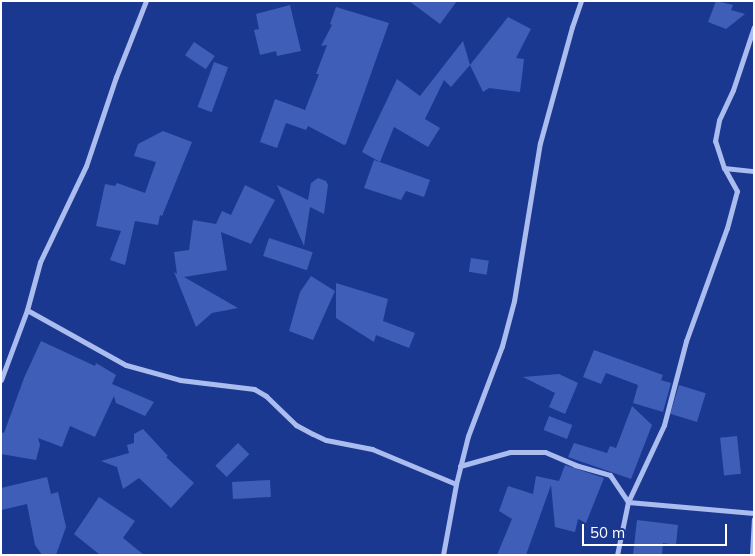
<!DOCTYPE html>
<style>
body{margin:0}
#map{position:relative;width:755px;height:556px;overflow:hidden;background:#1b3891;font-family:Mulish,sans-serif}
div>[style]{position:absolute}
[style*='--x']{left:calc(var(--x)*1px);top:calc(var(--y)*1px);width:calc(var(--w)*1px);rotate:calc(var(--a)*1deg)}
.building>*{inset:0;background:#3f5eb7;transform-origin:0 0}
.minor>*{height:5px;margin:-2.5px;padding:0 2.5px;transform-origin:2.5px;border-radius:2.5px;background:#abbcef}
span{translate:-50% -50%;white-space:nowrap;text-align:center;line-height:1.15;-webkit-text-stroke:4px #1b3891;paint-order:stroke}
.frame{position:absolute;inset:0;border:2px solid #fff;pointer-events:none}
.scale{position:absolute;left:582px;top:524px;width:145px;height:22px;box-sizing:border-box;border:2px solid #fff;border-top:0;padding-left:6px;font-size:15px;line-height:18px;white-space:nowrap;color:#fff;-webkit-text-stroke:4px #1b3891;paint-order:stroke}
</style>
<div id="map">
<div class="building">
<div style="clip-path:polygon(409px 1px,457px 1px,440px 24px)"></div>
<div style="clip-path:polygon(716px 1px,733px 5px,731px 10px,745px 14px,726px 29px,708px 22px)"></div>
<div style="clip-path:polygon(290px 5px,301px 51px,277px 56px,276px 51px,260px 55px,254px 30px,259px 29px,256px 14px)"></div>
<div style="clip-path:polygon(336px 7px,389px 23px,346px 144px,344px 145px,308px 126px,306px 130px,286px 123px,277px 148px,260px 142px,275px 99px,305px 110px,319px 74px,316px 74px,327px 45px,321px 46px,332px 25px,330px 24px)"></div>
<div style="clip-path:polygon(508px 17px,531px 29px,516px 58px,524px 59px,520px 92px,489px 88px,483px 92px,470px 65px,451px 87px,444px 80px,425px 119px,440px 128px,428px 147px,394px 127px,380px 162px,362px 152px,397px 79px,420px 96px,463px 41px,470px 65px)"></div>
<div style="left:194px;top:42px;width:25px;height:16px;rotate:34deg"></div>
<div style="left:214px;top:62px;width:15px;height:48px;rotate:20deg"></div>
<div style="clip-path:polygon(163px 131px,192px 142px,162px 216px,160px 215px,158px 225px,135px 221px,125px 265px,110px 260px,121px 231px,96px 226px,105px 184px,115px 186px,117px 183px,145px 193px,156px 162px,134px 156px,138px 144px)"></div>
<div style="clip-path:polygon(374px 160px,430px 180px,424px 197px,406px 191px,401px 200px,364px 188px)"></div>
<div style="clip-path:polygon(318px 178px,326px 181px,328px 185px,324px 214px,310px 207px,304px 246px,277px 185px,308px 200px,311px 183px)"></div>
<div style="clip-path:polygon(245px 185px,275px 200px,251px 244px,221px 232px,227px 270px,184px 277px,238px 308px,212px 313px,196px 327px,174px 272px,177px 274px,174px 252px,189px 250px,193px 220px,216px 224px,222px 211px,231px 215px)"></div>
<div style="left:269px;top:238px;width:46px;height:19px;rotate:18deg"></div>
<div style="left:471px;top:258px;width:18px;height:14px;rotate:9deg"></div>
<div style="clip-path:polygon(311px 276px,335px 291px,313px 340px,289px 331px,300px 292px)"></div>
<div style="clip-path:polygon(336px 283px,388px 299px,383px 321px,415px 333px,409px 348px,376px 335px,374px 342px,336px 318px)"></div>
<div style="clip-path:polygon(41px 341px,95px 366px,96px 363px,116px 375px,112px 384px,154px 402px,145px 416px,116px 403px,114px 396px,95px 437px,70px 426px,62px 447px,38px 438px,40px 445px,36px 460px,1px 454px,1px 432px,4px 433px,24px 378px)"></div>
<div style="clip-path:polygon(594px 350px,663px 375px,661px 380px,671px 383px,663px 412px,633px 403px,638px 385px,606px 373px,601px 384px,583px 377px)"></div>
<div style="clip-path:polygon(559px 374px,578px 383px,565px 414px,549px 407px,555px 393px,523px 377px)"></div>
<div style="left:679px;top:385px;width:28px;height:30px;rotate:17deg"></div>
<div style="clip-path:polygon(632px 406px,652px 425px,631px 479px,568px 457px,574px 443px,607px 453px,610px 446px,616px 448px)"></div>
<div style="left:549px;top:416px;width:25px;height:15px;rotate:21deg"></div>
<div style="clip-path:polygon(143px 429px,168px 456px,166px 457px,194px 483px,171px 508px,139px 478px,123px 489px,117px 467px,101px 461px,129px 453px,127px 445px,134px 443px,134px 434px)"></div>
<div style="left:737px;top:436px;width:38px;height:17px;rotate:84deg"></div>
<div style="left:238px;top:443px;width:16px;height:32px;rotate:45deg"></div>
<div style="clip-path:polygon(565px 465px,604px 478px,586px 523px,578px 519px,575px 532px,555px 527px,551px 485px,526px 555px,497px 555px,512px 519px,499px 511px,508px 486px,533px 494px,536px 476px,559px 481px)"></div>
<div style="clip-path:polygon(47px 477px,51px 494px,58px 492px,66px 527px,56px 555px,42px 555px,35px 545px,27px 504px,1px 510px,1px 488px)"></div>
<div style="left:270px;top:480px;width:17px;height:38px;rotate:87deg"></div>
<div style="clip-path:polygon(99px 497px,135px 521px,123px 538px,144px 555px,100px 555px,74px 534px)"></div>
<div style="clip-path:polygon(637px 520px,678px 525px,676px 545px,663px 543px,662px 555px,633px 555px)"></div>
</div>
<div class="minor">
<div style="--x:724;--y:168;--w:28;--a:-108"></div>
<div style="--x:715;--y:141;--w:21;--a:-79"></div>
<div style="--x:719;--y:120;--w:33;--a:-65"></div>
<div style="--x:733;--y:90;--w:66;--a:-71.6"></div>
<div style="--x:27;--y:310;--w:113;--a:29.1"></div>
<div style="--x:126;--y:365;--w:56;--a:15.5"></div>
<div style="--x:180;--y:380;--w:75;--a:6.9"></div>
<div style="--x:254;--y:389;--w:14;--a:30"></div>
<div style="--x:266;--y:396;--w:42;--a:44"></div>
<div style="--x:296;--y:425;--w:19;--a:28"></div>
<div style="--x:313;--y:434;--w:14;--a:25"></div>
<div style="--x:326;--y:440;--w:47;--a:11.1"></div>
<div style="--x:372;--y:449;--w:91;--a:22.6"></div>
<div style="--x:1;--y:380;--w:75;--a:-69.6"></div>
<div style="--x:27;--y:310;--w:50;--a:-74.8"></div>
<div style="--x:40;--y:262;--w:106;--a:-64.4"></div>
<div style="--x:86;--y:166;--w:94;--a:-71.4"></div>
<div style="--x:116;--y:77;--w:82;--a:-68.5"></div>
<div style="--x:460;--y:466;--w:52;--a:-15.6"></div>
<div style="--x:510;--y:452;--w:35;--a:0"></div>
<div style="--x:545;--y:452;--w:33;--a:23"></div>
<div style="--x:575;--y:465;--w:36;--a:16"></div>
<div style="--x:610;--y:475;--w:32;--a:56"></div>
<div style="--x:628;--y:502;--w:126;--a:5"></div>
<div style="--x:443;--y:555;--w:72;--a:-79.6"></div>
<div style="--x:456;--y:484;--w:49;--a:-76"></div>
<div style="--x:468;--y:436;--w:96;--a:-69.3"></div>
<div style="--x:502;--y:346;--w:47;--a:-75.1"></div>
<div style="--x:514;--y:301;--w:160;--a:-80.7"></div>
<div style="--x:540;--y:143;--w:120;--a:-74.6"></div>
<div style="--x:572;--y:27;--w:28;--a:-71"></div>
<div style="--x:617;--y:555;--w:54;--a:-78.3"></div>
<div style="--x:628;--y:502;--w:85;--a:-64.9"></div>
<div style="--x:664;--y:425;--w:87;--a:-75.3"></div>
<div style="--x:686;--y:341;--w:120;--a:-70.1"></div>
<div style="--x:727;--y:228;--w:38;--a:-75"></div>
<div style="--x:737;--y:191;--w:26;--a:-119"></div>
<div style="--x:724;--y:168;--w:30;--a:6"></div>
<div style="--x:752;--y:555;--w:36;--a:-87"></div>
</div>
<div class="frame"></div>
<div class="scale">50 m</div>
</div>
